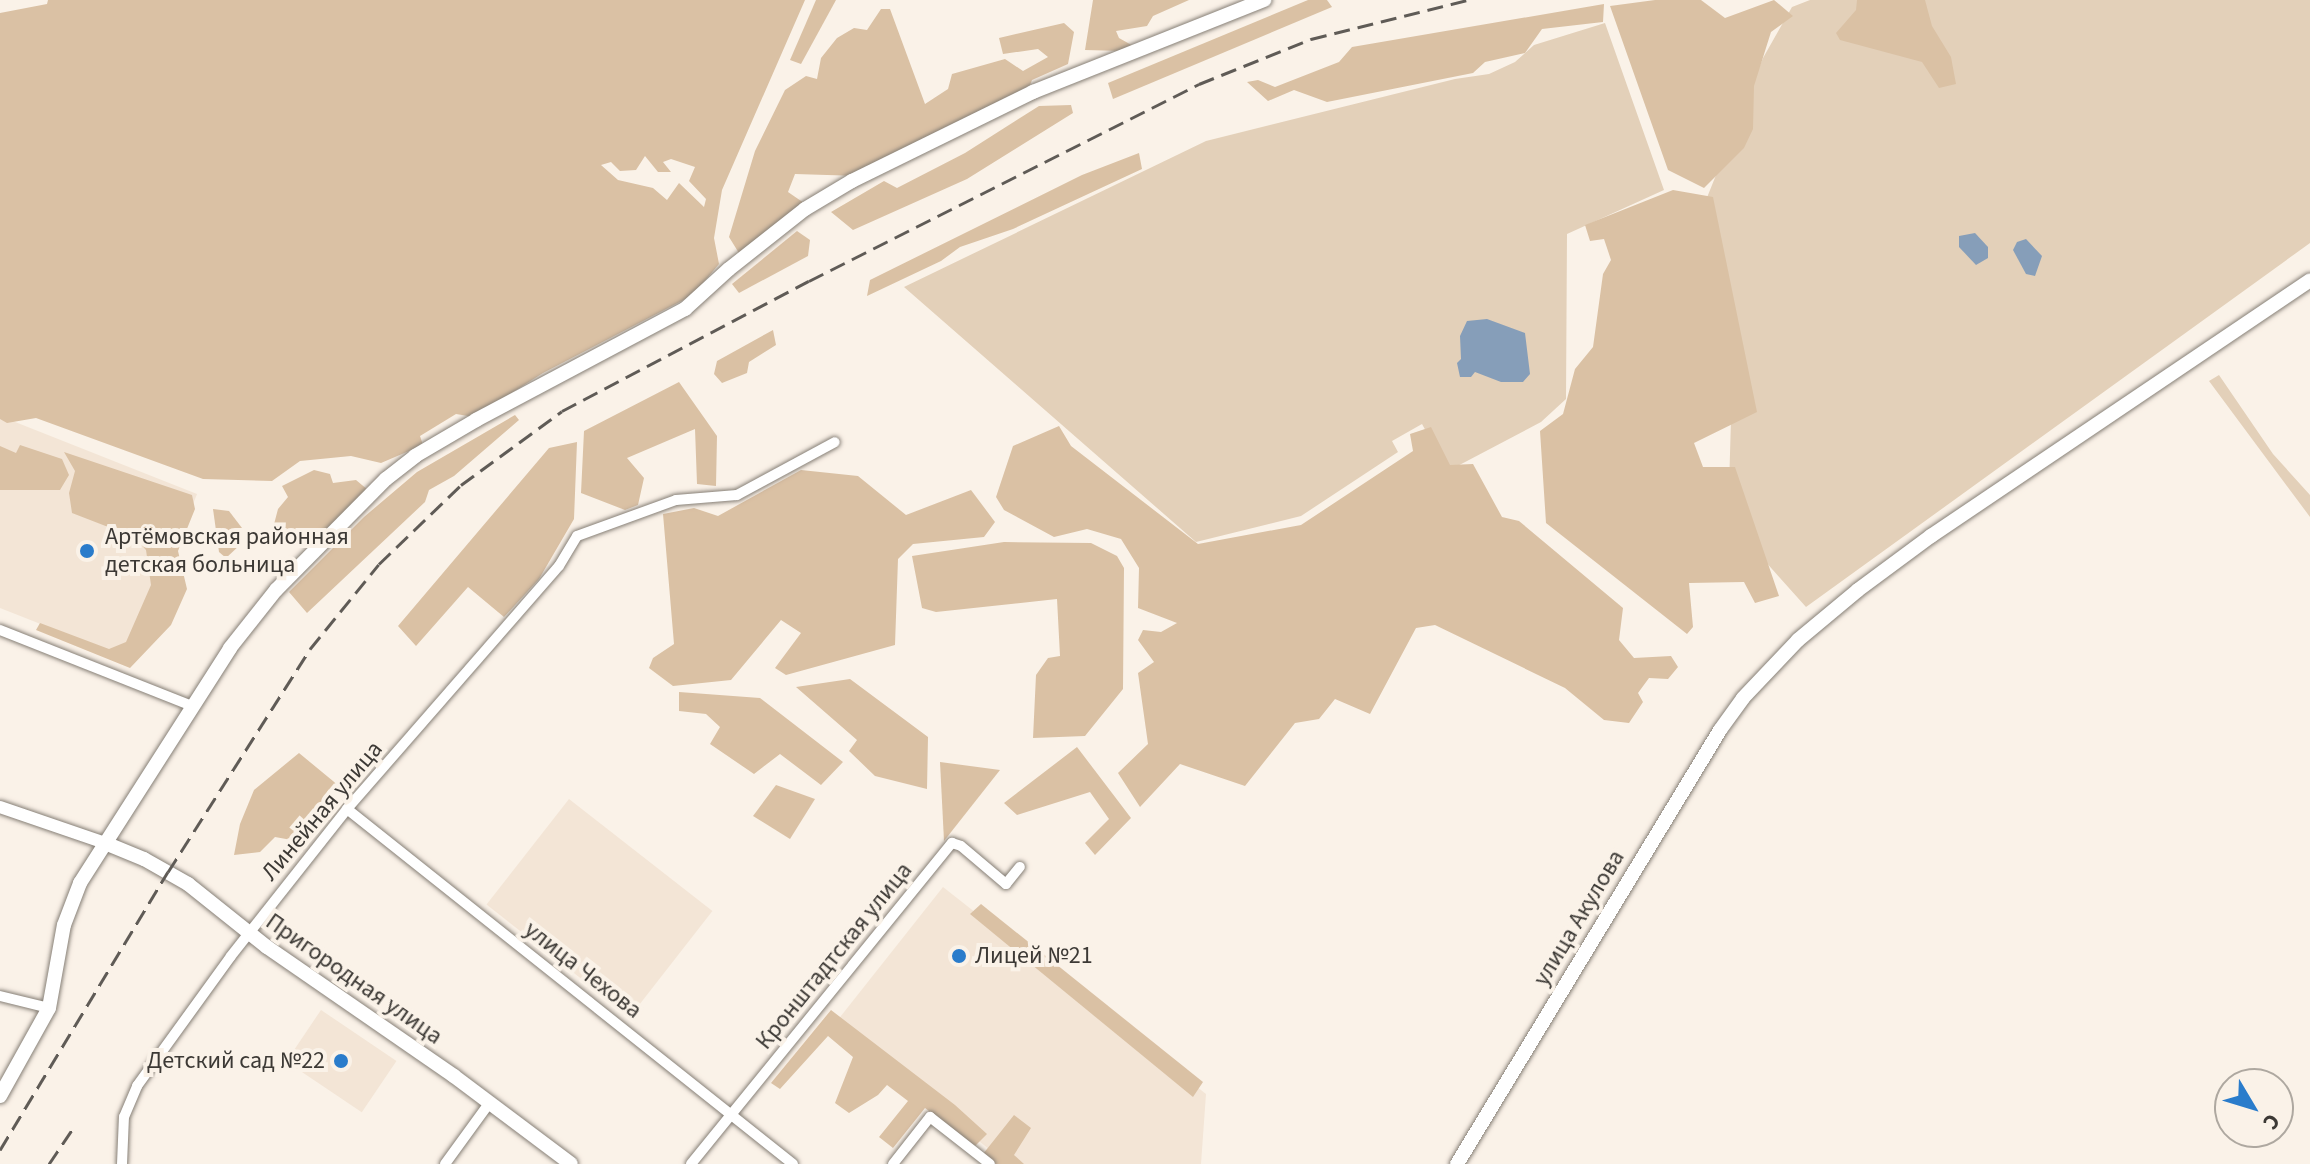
<!DOCTYPE html>
<meta charset="utf-8">
<style>
body{margin:0}
#map{position:relative;width:2310px;height:1164px;overflow:hidden;background:#faf2e8;font-family:"Source Sans 3",sans-serif}
div>[style]{position:absolute}
[style*='--x']{left:calc(var(--x)*1px);top:calc(var(--y)*1px);width:calc(var(--w)*1px);rotate:calc(var(--a)*1deg)}
.built>*{inset:0;background:#f3e5d6;transform-origin:0 0}
.green>*{inset:0;background:#e3d0b9}
.forest>*{inset:0;background:#dac1a4}
.water>*{inset:0;background:#869eb9}
.roads{filter:drop-shadow(0 0 2px #867f76) drop-shadow(0 0 2px #867f76)}
.minor>*{height:10px;margin:-5px;padding:0 5px;transform-origin:5px;border-radius:5px;background:#fff}
.tertiary>*{height:12px;margin:-6px;padding:0 6px;transform-origin:6px;border-radius:6px;background:#fff}
.secondary>*{height:14px;margin:-7px;padding:0 7px;transform-origin:7px;border-radius:7px;background:#fff}
.rail>*{height:3px;margin-top:-1.5px;transform-origin:0;background:repeating-linear-gradient(90deg,#5f5b56 0 16px,transparent 0 24px)}
.dots>*{width:22px;height:22px;translate:-50% -50%;box-sizing:border-box;border:4px solid #faf2e8;border-radius:50%}
span{translate:-50% -50%;white-space:nowrap;text-align:center;line-height:1.15;-webkit-text-stroke:8px #faf2e8;paint-order:stroke}
.poi-label{font-size:24px;color:#3c3935}
.left{translate:0 -50%;text-align:left}
.right{translate:-100% -50%;text-align:right}
.street-label{font-size:24px;color:#3c3935}
.north{position:absolute;left:2214px;top:1068px;width:80px;height:80px;box-sizing:border-box;background:#faf2e8;border:2px solid #aea8a0;border-radius:50%;rotate:128deg;font-size:22px;font-weight:700;line-height:32px;text-align:center;color:#3c3935}
.north::after{content:'';display:block;margin:auto;width:28px;height:36px;background:#2a7ccb;clip-path:polygon(50% 0,100% 100%,50% 72%,0 100%)}
</style>
<div id="map">
<div class="built">
<div style="clip-path:polygon(0 416px,197px 494px,132px 660px,0 608px)"></div>
<div style="left:569px;top:799px;width:182px;height:134px;rotate:38deg"></div>
<div style="clip-path:polygon(943px 887px,1206px 1094px,1201px 1164px,1008px 1164px,833px 1026px)"></div>
<div style="left:321px;top:1010px;width:91px;height:62px;rotate:34deg"></div>
</div>
<div class="green">
<div style="clip-path:polygon(1810px 0,2310px 0,2310px 243px,1806px 607px,1764px 560px,1729px 487px,1733px 353px,1706px 200px,1763px 58px,1792px 7px)"></div>
<div style="clip-path:polygon(1605px 23px,1664px 190px,1567px 234px,1566px 399px,1541px 422px,1448px 471px,1422px 424px,1392px 441px,1398px 452px,1301px 516px,1196px 542px,904px 287px,1206px 141px,1455px 79px,1489px 74px,1515px 62px,1534px 45px)"></div>
<div style="clip-path:polygon(2219px 375px,2273px 454px,2310px 495px,2310px 517px,2209px 381px)"></div>
</div>
<div class="forest">
<div style="clip-path:polygon(evenodd,48px 0,805px 0,722px 190px,714px 238px,719px 264px,693px 295px,543px 373px,474px 417px,456px 414px,420px 436px,423px 445px,381px 463px,351px 456px,300px 461px,272px 481px,203px 479px,36px 418px,7px 423px,0 419px,0 13px,47px 4px,48px 0,645px 156px,658px 172px,671px 172px,663px 162px,671px 159px,695px 167px,689px 181px,706px 199px,704px 207px,679px 183px,667px 200px,653px 188px,618px 180px,601px 165px,611px 162px,620px 171px,636px 170px,645px 156px)"></div>
<div style="clip-path:polygon(816px 0,836px 0,801px 64px,790px 60px)"></div>
<div style="clip-path:polygon(1093px 0,1189px 0,1153px 16px,1147px 26px,1116px 31px,1119px 38px,1135px 47px,1123px 51px,1085px 50px)"></div>
<div style="clip-path:polygon(1308px 0,1327px 0,1332px 7px,1113px 99px,1108px 83px)"></div>
<div style="clip-path:polygon(1655px 0,1701px 0,1725px 18px,1774px 0,1793px 16px,1771px 32px,1754px 86px,1753px 129px,1744px 148px,1704px 188px,1668px 170px,1610px 6px)"></div>
<div style="clip-path:polygon(1857px 0,1925px 0,1932px 26px,1951px 57px,1956px 84px,1939px 88px,1922px 62px,1840px 40px,1836px 33px,1856px 10px)"></div>
<div style="clip-path:polygon(1604px 4px,1603px 22px,1542px 29px,1525px 53px,1485px 62px,1473px 73px,1327px 102px,1294px 90px,1268px 101px,1247px 82px,1258px 80px,1275px 87px,1339px 62px,1352px 47px)"></div>
<div style="clip-path:polygon(881px 9px,890px 9px,925px 104px,948px 89px,952px 74px,1005px 59px,1023px 71px,1048px 57px,1038px 49px,1003px 54px,999px 38px,1064px 23px,1074px 32px,1068px 64px,1032px 80px,1027px 93px,859px 176px,795px 174px,788px 192px,804px 203px,742px 258px,729px 237px,755px 151px,785px 90px,806px 76px,817px 79px,821px 58px,837px 38px,854px 28px,867px 30px)"></div>
<div style="clip-path:polygon(1071px 105px,1073px 113px,967px 179px,853px 230px,831px 212px,884px 181px,897px 188px,965px 153px,1039px 106px)"></div>
<div style="clip-path:polygon(1139px 153px,1142px 169px,1013px 229px,960px 247px,941px 261px,867px 296px,870px 280px,1082px 175px)"></div>
<div style="clip-path:polygon(1673px 190px,1713px 197px,1757px 412px,1694px 443px,1703px 467px,1735px 467px,1779px 596px,1755px 603px,1744px 582px,1689px 583px,1693px 627px,1687px 634px,1546px 523px,1540px 431px,1563px 414px,1575px 369px,1593px 347px,1603px 274px,1611px 260px,1604px 239px,1590px 241px,1585px 225px)"></div>
<div style="clip-path:polygon(797px 231px,810px 240px,808px 256px,739px 293px,732px 284px)"></div>
<div style="clip-path:polygon(773px 330px,776px 345px,749px 362px,747px 373px,722px 383px,714px 374px,717px 361px)"></div>
<div style="clip-path:polygon(679px 382px,717px 436px,716px 486px,697px 484px,695px 429px,627px 458px,644px 478px,638px 505px,625px 510px,581px 493px,584px 431px)"></div>
<div style="clip-path:polygon(515px 415px,519px 420px,454px 476px,429px 490px,425px 502px,307px 613px,289px 592px,364px 517px,417px 472px)"></div>
<div style="clip-path:polygon(1059px 426px,1071px 446px,1198px 544px,1301px 525px,1413px 451px,1410px 434px,1431px 427px,1450px 465px,1473px 464px,1502px 517px,1519px 521px,1623px 608px,1619px 640px,1634px 658px,1671px 656px,1678px 667px,1668px 679px,1649px 678px,1638px 693px,1643px 702px,1629px 723px,1604px 720px,1565px 688px,1435px 625px,1416px 628px,1370px 714px,1335px 699px,1319px 719px,1295px 723px,1245px 786px,1180px 764px,1140px 807px,1118px 773px,1148px 744px,1138px 673px,1154px 662px,1138px 640px,1143px 630px,1161px 632px,1177px 623px,1138px 608px,1139px 568px,1121px 539px,1087px 529px,1054px 537px,1004px 510px,996px 497px,1013px 446px)"></div>
<div style="clip-path:polygon(577px 442px,574px 519px,539px 579px,504px 617px,468px 587px,416px 646px,398px 626px,549px 448px)"></div>
<div style="clip-path:polygon(20px 445px,62px 459px,69px 475px,60px 490px,0 490px,0 446px,16px 453px)"></div>
<div style="clip-path:polygon(64px 452px,192px 495px,195px 509px,178px 551px,187px 589px,171px 625px,130px 668px,36px 630px,40px 623px,109px 649px,126px 642px,151px 585px,146px 550px,134px 537px,72px 513px,69px 493px,75px 471px)"></div>
<div style="clip-path:polygon(314px 470px,330px 474px,333px 483px,356px 480px,368px 490px,316px 539px,288px 537px,273px 528px,278px 509px,288px 497px,282px 486px)"></div>
<div style="clip-path:polygon(801px 470px,858px 476px,906px 515px,971px 490px,995px 522px,984px 537px,913px 544px,898px 559px,895px 645px,786px 675px,775px 668px,801px 633px,781px 620px,731px 680px,673px 686px,649px 668px,653px 658px,674px 644px,663px 514px,694px 508px,718px 516px)"></div>
<div style="clip-path:polygon(213px 509px,229px 511px,242px 528px,241px 544px,226px 558px,219px 552px)"></div>
<div style="clip-path:polygon(1004px 542px,1091px 543px,1117px 556px,1124px 568px,1123px 689px,1085px 736px,1033px 738px,1036px 675px,1048px 658px,1060px 656px,1057px 599px,936px 612px,922px 608px,912px 556px)"></div>
<div style="clip-path:polygon(850px 679px,928px 737px,927px 789px,875px 776px,849px 751px,857px 740px,796px 687px)"></div>
<div style="clip-path:polygon(679px 692px,760px 698px,843px 762px,821px 785px,780px 754px,754px 774px,710px 744px,720px 727px,706px 714px,679px 711px)"></div>
<div style="clip-path:polygon(1077px 747px,1131px 818px,1095px 855px,1085px 843px,1109px 819px,1090px 792px,1017px 815px,1004px 803px)"></div>
<div style="clip-path:polygon(299px 753px,339px 786px,326px 802px,335px 813px,308px 843px,275px 837px,260px 852px,234px 855px,240px 824px,254px 790px)"></div>
<div style="clip-path:polygon(940px 762px,1000px 770px,944px 841px)"></div>
<div style="clip-path:polygon(776px 785px,815px 799px,790px 839px,753px 816px)"></div>
<div style="clip-path:polygon(981px 904px,1203px 1082px,1193px 1097px,970px 914px)"></div>
<div style="clip-path:polygon(831px 1010px,955px 1105px,987px 1134px,975px 1146px,925px 1108px,893px 1148px,879px 1137px,908px 1101px,887px 1085px,878px 1095px,849px 1113px,835px 1103px,853px 1057px,828px 1036px,780px 1089px,771px 1083px)"></div>
<div style="clip-path:polygon(1014px 1115px,1031px 1128px,1014px 1155px,1024px 1164px,996px 1164px,983px 1154px)"></div>
</div>
<div class="water">
<div style="clip-path:polygon(1975px 233px,1988px 247px,1988px 258px,1976px 265px,1959px 247px,1959px 236px)"></div>
<div style="clip-path:polygon(2026px 239px,2042px 256px,2035px 276px,2026px 274px,2013px 250px,2017px 242px)"></div>
<div style="clip-path:polygon(1487px 319px,1525px 333px,1530px 374px,1523px 382px,1501px 382px,1475px 372px,1471px 377px,1460px 377px,1457px 363px,1461px 359px,1460px 336px,1467px 321px)"></div>
</div>
<div class="roads">
<div class="minor">
<div style="--x:0;--y:630;--w:206;--a:21.6"></div>
<div style="--x:347;--y:809;--w:570;--a:38.52"></div>
<div style="--x:0;--y:996;--w:50;--a:13.8"></div>
<div style="--x:122;--y:1164;--w:47;--a:-87.6"></div>
<div style="--x:124;--y:1117;--w:34;--a:-67"></div>
<div style="--x:137;--y:1086;--w:160;--a:-54.1"></div>
<div style="--x:231;--y:956;--w:187;--a:-51.7"></div>
<div style="--x:347;--y:809;--w:322;--a:-48.9"></div>
<div style="--x:559;--y:566;--w:35;--a:-59"></div>
<div style="--x:577;--y:536;--w:105;--a:-20"></div>
<div style="--x:676;--y:500;--w:61;--a:-4.7"></div>
<div style="--x:737;--y:495;--w:111;--a:-28.4"></div>
<div style="--x:445;--y:1164;--w:77;--a:-54"></div>
<div style="--x:691;--y:1164;--w:414;--a:-50.9"></div>
<div style="--x:952;--y:843;--w:9;--a:18"></div>
<div style="--x:961;--y:846;--w:59;--a:40.2"></div>
<div style="--x:1006;--y:884;--w:22;--a:-51"></div>
<div style="--x:893;--y:1164;--w:60;--a:-51.8"></div>
<div style="--x:930;--y:1117;--w:76;--a:38.1"></div>
</div>
<div class="tertiary">
<div style="--x:0;--y:807;--w:111;--a:18.9"></div>
</div>
<div class="secondary">
<div style="--x:105;--y:843;--w:42;--a:22.3"></div>
<div style="--x:144;--y:859;--w:51;--a:29.6"></div>
<div style="--x:188;--y:884;--w:101;--a:38.6"></div>
<div style="--x:267;--y:947;--w:227;--a:34.6"></div>
<div style="--x:454;--y:1076;--w:146;--a:36.9"></div>
<div style="--x:0;--y:1096;--w:101;--a:-60.9"></div>
<div style="--x:49;--y:1008;--w:84;--a:-79.8"></div>
<div style="--x:64;--y:925;--w:45;--a:-69.1"></div>
<div style="--x:80;--y:883;--w:279;--a:-57.4"></div>
<div style="--x:230;--y:648;--w:74;--a:-51.6"></div>
<div style="--x:276;--y:590;--w:156;--a:-45.3"></div>
<div style="--x:386;--y:479;--w:37;--a:-38"></div>
<div style="--x:415;--y:456;--w:71;--a:-30.5"></div>
<div style="--x:476;--y:420;--w:237;--a:-28"></div>
<div style="--x:685;--y:309;--w:59;--a:-42.3"></div>
<div style="--x:729;--y:269;--w:97;--a:-38.3"></div>
<div style="--x:805;--y:209;--w:55;--a:-30.8"></div>
<div style="--x:852;--y:181;--w:202;--a:-26.2"></div>
<div style="--x:1033;--y:92;--w:249;--a:-21.7"></div>
<div style="--x:1457;--y:1164;--w:507;--a:-58.78"></div>
<div style="--x:1720;--y:730;--w:39;--a:-54"></div>
<div style="--x:1743;--y:698;--w:80;--a:-46.5"></div>
<div style="--x:1798;--y:640;--w:78;--a:-39.8"></div>
<div style="--x:1858;--y:590;--w:91;--a:-36.5"></div>
<div style="--x:1931;--y:536;--w:457;--a:-34"></div>
</div>
</div>
<div class="rail">
<div style="--x:0;--y:1150;--w:325;--a:-58.9"></div>
<div style="--x:168;--y:872;--w:264;--a:-57.5"></div>
<div style="--x:310;--y:649;--w:109;--a:-50.9"></div>
<div style="--x:379;--y:564;--w:114;--a:-43.9"></div>
<div style="--x:461;--y:485;--w:125;--a:-36.2"></div>
<div style="--x:562;--y:411;--w:279;--a:-27.8"></div>
<div style="--x:809;--y:281;--w:437;--a:-26.8"></div>
<div style="--x:1199;--y:84;--w:121;--a:-21.9"></div>
<div style="--x:1311;--y:39;--w:161;--a:-14"></div>
<div style="--x:49;--y:1164;--w:45;--a:-56"></div>
</div>
<div class="dots">
<div style="left:87px;top:551px;background:#2a7ccb"></div>
<div style="left:959px;top:956px;background:#2a7ccb"></div>
<div style="left:341px;top:1061px;background:#2a7ccb"></div>
</div>
<div class="poi-label">
<span class="left" style="left:105px;top:551px">Артёмовская районная<br>детская больница</span>
<span class="left" style="left:975px;top:956px">Лицей №21</span>
<span class="right" style="left:325px;top:1061px">Детский сад №22</span>
</div>
<div class="street-label">
<span style="left:322px;top:811px;rotate:-50deg">Линейная улица</span>
<span style="left:1579px;top:918px;rotate:-59deg">улица Акулова</span>
<span style="left:834px;top:956px;rotate:-51deg">Кронштадтская улица</span>
<span style="left:583px;top:970px;rotate:38deg">улица Чехова</span>
<span style="left:354px;top:979px;rotate:35deg">Пригородная улица</span>
</div>
<div class="north">С</div>
</div>
